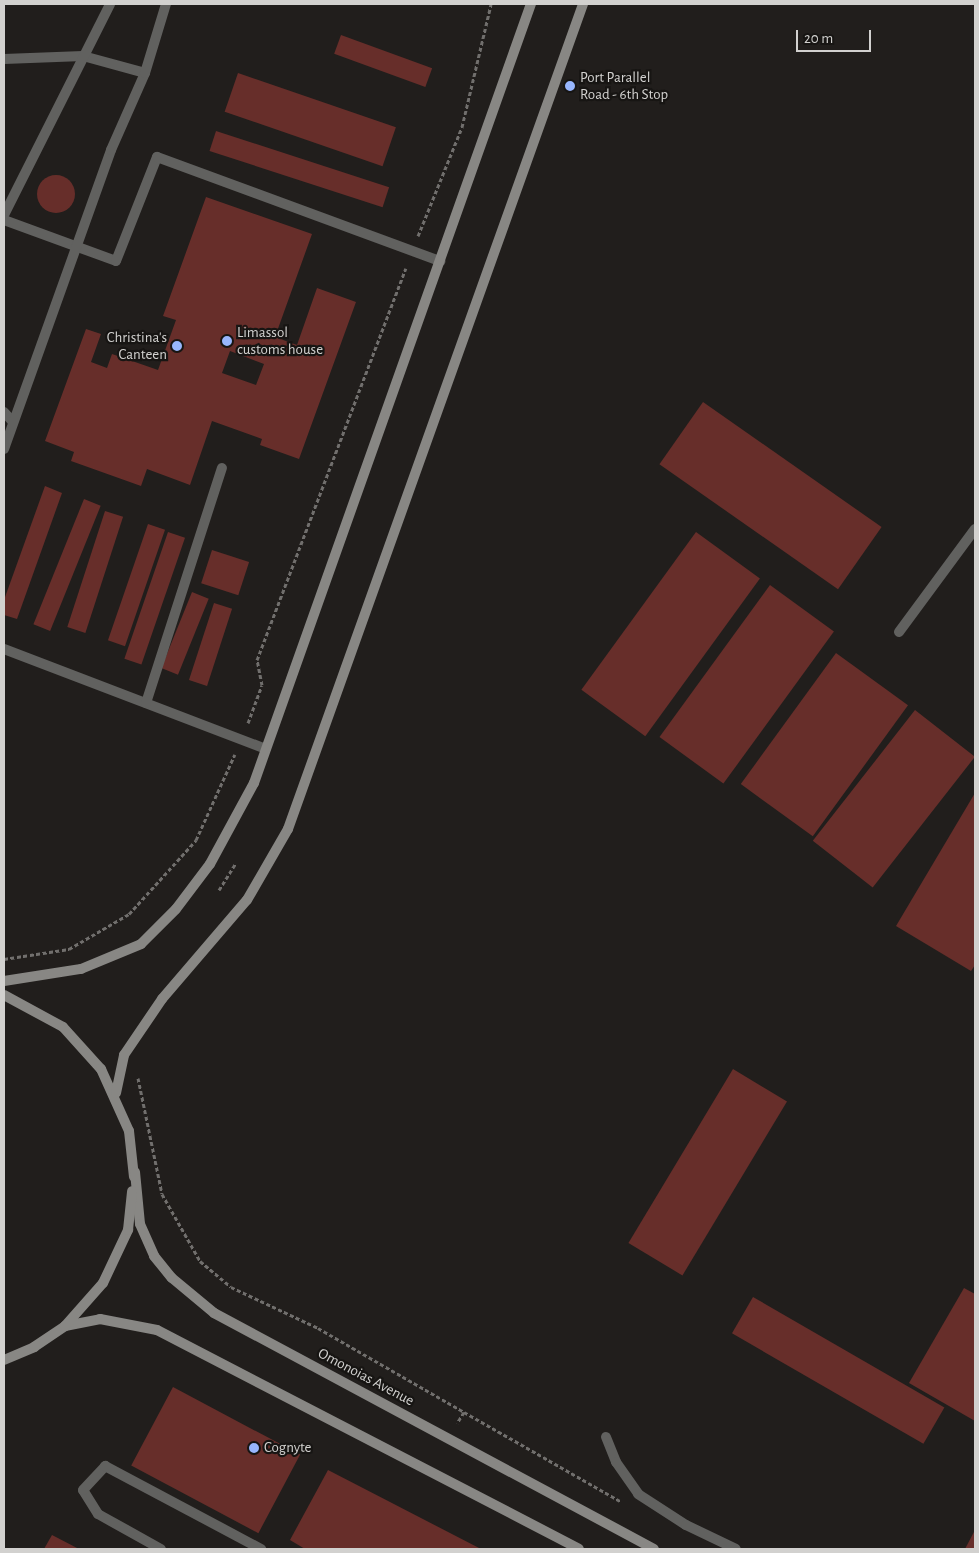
<!DOCTYPE html>
<style>
body{margin:0}
#map{position:relative;width:979px;height:1553px;overflow:hidden;background:#211e1c;font-family:"Alegreya Sans",sans-serif}
div>[style]{position:absolute}
[style*='--x']{left:calc(var(--x)*1px);top:calc(var(--y)*1px);width:calc(var(--w)*1px);rotate:calc(var(--a)*1deg)}
.building>*{inset:0;background:#672e2a;transform-origin:0 0}
.round{border-radius:50%}
.path>*{height:3px;margin-top:-1.5px;transform-origin:0;background:repeating-linear-gradient(90deg,#716f6d 0 4px,transparent 0 6.5px)}
.lane>*{height:10px;margin:-5px;padding:0 5px;transform-origin:5px;border-radius:5px;background:#61615f}
.street>*{height:10px;margin:-5px;padding:0 5px;transform-origin:5px;border-radius:5px;background:#61615f}
.secondary>*{height:10px;margin:-5px;padding:0 5px;transform-origin:5px;border-radius:5px;background:#888784}
.dots>*{width:14px;height:14px;translate:-50% -50%;box-sizing:border-box;border:2px solid #171513;border-radius:50%}
span{translate:-50% -50%;white-space:nowrap;text-align:center;line-height:1.15;-webkit-text-stroke:4.5px #171513;paint-order:stroke}
.poi-label{font-size:15px;color:#d2d1cf}
.left{translate:0 -50%;text-align:left}
.right{translate:-100% -50%;text-align:right}
.street-label{font-size:15px;color:#d2d1cf}
.frame{position:absolute;inset:0;border:5px solid #d2d1cf;pointer-events:none}
.scale{position:absolute;left:796px;top:30px;width:75px;height:22px;box-sizing:border-box;border:2px solid #d2d1cf;border-top:0;padding-left:6px;font-size:15px;line-height:18px;white-space:nowrap;color:#d2d1cf;-webkit-text-stroke:4px #171513;paint-order:stroke}
</style>
<div id="map">
<div class="building">
<div style="left:341px;top:35px;width:97px;height:20px;rotate:20deg"></div>
<div style="left:238px;top:73px;width:167px;height:41px;rotate:19deg"></div>
<div style="left:216px;top:131px;width:182px;height:21px;rotate:18deg"></div>
<div class="round" style="left:37px;top:175px;width:38px;height:38px"></div>
<div style="clip-path:polygon(evenodd,206px 197px,312px 234px,275px 337px,297px 345px,317px 288px,356px 302px,299px 459px,260px 445px,262px 439px,212px 421px,190px 485px,147px 469px,141px 486px,71px 461px,74px 452px,45px 441px,86px 329px,101px 334px,91px 362px,107px 368px,112px 354px,158px 370px,176px 320px,163px 316px,206px 197px,230px 351px,264px 364px,256px 385px,222px 373px,230px 351px)"></div>
<div style="left:703px;top:402px;width:218px;height:76px;rotate:35deg"></div>
<div style="clip-path:polygon(45px 486px,62px 493px,17px 619px,4px 615px,4px 600px)"></div>
<div style="left:84px;top:499px;width:18px;height:135px;rotate:22deg"></div>
<div style="left:105px;top:511px;width:19px;height:122px;rotate:18deg"></div>
<div style="left:148px;top:524px;width:18px;height:123px;rotate:19deg"></div>
<div style="left:168px;top:532px;width:18px;height:134px;rotate:19deg"></div>
<div style="left:696px;top:532px;width:79px;height:195px;rotate:36deg"></div>
<div style="left:212px;top:550px;width:39px;height:35px;rotate:18deg"></div>
<div style="left:770px;top:585px;width:79px;height:188px;rotate:36deg"></div>
<div style="left:192px;top:592px;width:18px;height:82px;rotate:22deg"></div>
<div style="left:214px;top:603px;width:19px;height:81px;rotate:18deg"></div>
<div style="left:836px;top:653px;width:89px;height:162px;rotate:36deg"></div>
<div style="left:915px;top:710px;width:76px;height:166px;rotate:38deg"></div>
<div style="clip-path:polygon(975px 793px,975px 965px,971px 971px,896px 926px)"></div>
<div style="left:733px;top:1069px;width:63px;height:203px;rotate:31deg"></div>
<div style="clip-path:polygon(964px 1288px,975px 1294px,975px 1421px,909px 1383px)"></div>
<div style="left:753px;top:1297px;width:221px;height:42px;rotate:30deg"></div>
<div style="left:173px;top:1387px;width:144px;height:89px;rotate:28deg"></div>
<div style="clip-path:polygon(328px 1470px,481px 1549px,305px 1549px,290px 1540px)"></div>
<div style="clip-path:polygon(975px 1530px,975px 1549px,965px 1549px)"></div>
<div style="clip-path:polygon(52px 1535px,79px 1549px,44px 1549px)"></div>
</div>
<div class="path">
<div style="--x:418;--y:236;--w:118;--a:-68"></div>
<div style="--x:462;--y:127;--w:126;--a:-76.7"></div>
<div style="--x:248;--y:723;--w:40;--a:-69.8"></div>
<div style="--x:262;--y:685;--w:25;--a:-101"></div>
<div style="--x:257;--y:660;--w:419;--a:-69.2"></div>
<div style="--x:219;--y:890;--w:31;--a:-58"></div>
<div style="--x:4;--y:959;--w:66;--a:-8.7"></div>
<div style="--x:69;--y:949;--w:69;--a:-30.3"></div>
<div style="--x:129;--y:914;--w:100;--a:-47.8"></div>
<div style="--x:196;--y:840;--w:94;--a:-65.6"></div>
<div style="--x:138;--y:1078;--w:118;--a:78.3"></div>
<div style="--x:162;--y:1194;--w:77;--a:60.4"></div>
<div style="--x:200;--y:1261;--w:40;--a:40"></div>
<div style="--x:231;--y:1287;--w:96;--a:25.2"></div>
<div style="--x:318;--y:1328;--w:168;--a:29.9"></div>
<div style="--x:464;--y:1412;--w:13;--a:122"></div>
<div style="--x:464;--y:1412;--w:180;--a:29.7"></div>
</div>
<div class="lane">
<div style="--x:4;--y:59;--w:79;--a:-2.2"></div>
<div style="--x:83;--y:56;--w:64;--a:15.3"></div>
<div style="--x:4;--y:215;--w:236;--a:-63.3"></div>
<div style="--x:4;--y:220;--w:119;--a:20.1"></div>
<div style="--x:116;--y:261;--w:112;--a:-68.5"></div>
<div style="--x:157;--y:157;--w:302;--a:20.2"></div>
<div style="--x:4;--y:412;--w:13;--a:48"></div>
<div style="--x:4;--y:449;--w:318;--a:-70.3"></div>
<div style="--x:111;--y:150;--w:84;--a:-66.2"></div>
<div style="--x:145;--y:73;--w:72;--a:-73.1"></div>
<div style="--x:899;--y:632;--w:128;--a:-53.6"></div>
<div style="--x:4;--y:649;--w:280;--a:20.9"></div>
<div style="--x:146;--y:703;--w:247;--a:-72.1"></div>
<div style="--x:606;--y:1437;--w:27;--a:68"></div>
<div style="--x:616;--y:1462;--w:39;--a:55"></div>
<div style="--x:638;--y:1494;--w:57;--a:32.9"></div>
<div style="--x:686;--y:1525;--w:55;--a:25.6"></div>
<div style="--x:98;--y:1514;--w:28;--a:-122"></div>
<div style="--x:83;--y:1490;--w:33;--a:-47"></div>
<div style="--x:105;--y:1466;--w:177;--a:28"></div>
</div>
<div class="street">
<div style="--x:98;--y:1514;--w:72;--a:29.1"></div>
</div>
<div class="secondary">
<div style="--x:4;--y:981;--w:78;--a:-8.9"></div>
<div style="--x:81;--y:969;--w:65;--a:-22.6"></div>
<div style="--x:141;--y:944;--w:49;--a:-45"></div>
<div style="--x:176;--y:909;--w:56;--a:-52.9"></div>
<div style="--x:210;--y:864;--w:92;--a:-61.5"></div>
<div style="--x:254;--y:783;--w:827;--a:-70.43"></div>
<div style="--x:4;--y:995;--w:67;--a:28.5"></div>
<div style="--x:63;--y:1027;--w:57;--a:47.9"></div>
<div style="--x:101;--y:1069;--w:68;--a:65.7"></div>
<div style="--x:129;--y:1131;--w:46;--a:83.8"></div>
<div style="--x:116;--y:1093;--w:39;--a:-78"></div>
<div style="--x:124;--y:1055;--w:68;--a:-55.8"></div>
<div style="--x:162;--y:999;--w:130;--a:-49.4"></div>
<div style="--x:247;--y:900;--w:82;--a:-60"></div>
<div style="--x:288;--y:829;--w:876;--a:-70.32"></div>
<div style="--x:135;--y:1172;--w:52;--a:84.5"></div>
<div style="--x:140;--y:1224;--w:35;--a:66"></div>
<div style="--x:154;--y:1256;--w:28;--a:51"></div>
<div style="--x:172;--y:1278;--w:55;--a:39.8"></div>
<div style="--x:214;--y:1313;--w:499;--a:28.2"></div>
<div style="--x:65;--y:1326;--w:36;--a:-11"></div>
<div style="--x:100;--y:1319;--w:58;--a:10.9"></div>
<div style="--x:157;--y:1330;--w:475;--a:27.4"></div>
<div style="--x:4;--y:1360;--w:33;--a:-23"></div>
<div style="--x:34;--y:1347;--w:37;--a:-34"></div>
<div style="--x:65;--y:1326;--w:57;--a:-48.5"></div>
<div style="--x:103;--y:1283;--w:59;--a:-64.7"></div>
<div style="--x:128;--y:1230;--w:39;--a:-84"></div>
</div>
<div class="dots">
<div style="left:570px;top:86px;background:#98b6fd"></div>
<div style="left:227px;top:341px;background:#98b6fd"></div>
<div style="left:177px;top:346px;background:#98b6fd"></div>
<div style="left:254px;top:1448px;background:#98b6fd"></div>
</div>
<div class="poi-label">
<span class="left" style="left:580px;top:86px">Port Parallel<br>Road - 6th Stop</span>
<span class="left" style="left:237px;top:341px">Limassol<br>customs house</span>
<span class="right" style="left:167px;top:346px">Christina's<br>Canteen</span>
<span class="left" style="left:264px;top:1448px">Cognyte</span>
</div>
<div class="street-label">
<span style="left:366px;top:1377px;rotate:28deg">Omonoias Avenue</span>
</div>
<div class="frame"></div>
<div class="scale">20 m</div>
</div>
